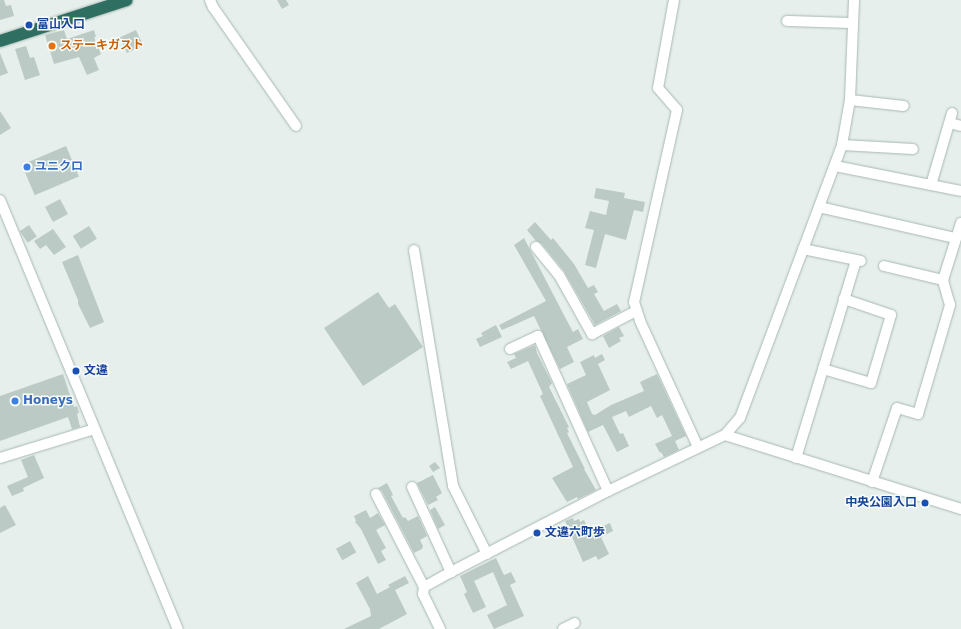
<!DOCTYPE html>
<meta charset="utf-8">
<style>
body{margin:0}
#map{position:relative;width:961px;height:629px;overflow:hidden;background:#e6efeb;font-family:"DejaVu Sans","Noto Sans JP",sans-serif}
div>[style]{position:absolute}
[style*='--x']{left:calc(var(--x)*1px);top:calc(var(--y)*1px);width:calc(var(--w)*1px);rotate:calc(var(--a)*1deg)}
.building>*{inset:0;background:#bbcac4;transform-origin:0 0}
.roads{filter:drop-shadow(0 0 1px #a8b8b2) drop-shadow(0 0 1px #a8b8b2)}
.minor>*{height:10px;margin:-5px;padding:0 5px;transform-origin:5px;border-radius:5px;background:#fff}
.highway>*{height:12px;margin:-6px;padding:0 6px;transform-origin:6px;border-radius:6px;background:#2f6f62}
.dots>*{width:11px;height:11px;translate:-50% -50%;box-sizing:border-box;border:2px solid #f7fbf9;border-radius:50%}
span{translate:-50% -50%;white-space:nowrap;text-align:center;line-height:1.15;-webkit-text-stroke:3px #f7fbf9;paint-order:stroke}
.transit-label{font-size:12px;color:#164399;font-weight:700}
.left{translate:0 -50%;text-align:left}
.right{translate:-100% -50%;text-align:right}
.food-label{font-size:12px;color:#c56008;font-weight:700}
.shop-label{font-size:12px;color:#366cbe;font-weight:700}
</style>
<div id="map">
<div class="building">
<div style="clip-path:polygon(0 0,4px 0,6px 6px,11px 5px,14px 16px,0 20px)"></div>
<div style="clip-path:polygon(277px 0,286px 0,289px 5px,282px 9px)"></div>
<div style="clip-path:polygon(64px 30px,67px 39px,94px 30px,96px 37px,94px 37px,101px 54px,94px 58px,99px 70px,87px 75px,79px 57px,54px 64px,45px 35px)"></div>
<div style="left:136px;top:30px;width:17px;height:18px;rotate:65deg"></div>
<div style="clip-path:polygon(26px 46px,30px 58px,34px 57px,40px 75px,25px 80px,15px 49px)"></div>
<div style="clip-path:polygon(0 53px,8px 73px,0 76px)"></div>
<div style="clip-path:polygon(0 111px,11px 128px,0 135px)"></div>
<div style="left:66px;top:146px;width:33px;height:48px;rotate:67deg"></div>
<div style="clip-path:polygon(596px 188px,625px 193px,624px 198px,645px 202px,643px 212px,634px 210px,626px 240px,605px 234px,596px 268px,585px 265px,594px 230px,585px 228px,590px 211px,606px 215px,609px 201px,594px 198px)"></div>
<div style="left:60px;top:199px;width:17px;height:17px;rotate:62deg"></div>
<div style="clip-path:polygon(535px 222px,551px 240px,553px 238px,574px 264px,588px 288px,594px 285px,598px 292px,594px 294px,604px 311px,617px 304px,621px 311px,595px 325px,564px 271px,542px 244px,536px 241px,527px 230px)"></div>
<div style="left:29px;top:225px;width:14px;height:11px;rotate:56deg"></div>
<div style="left:89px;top:226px;width:15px;height:19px;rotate:58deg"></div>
<div style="clip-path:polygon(53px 229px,66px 247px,54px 255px,46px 245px,40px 249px,34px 241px)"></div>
<div style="clip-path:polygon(524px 238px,566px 319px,573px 332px,578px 329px,583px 339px,567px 347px,574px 362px,560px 369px,534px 316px,502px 330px,499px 325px,546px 301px,514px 245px)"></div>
<div style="clip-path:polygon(78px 255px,104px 322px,90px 328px,78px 304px,78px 300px,62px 262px)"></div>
<div style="clip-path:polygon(378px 292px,389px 308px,395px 304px,423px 347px,363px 386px,324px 328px)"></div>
<div style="clip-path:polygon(496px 325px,502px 337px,480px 347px,476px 339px,483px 336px,481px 333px)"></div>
<div style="clip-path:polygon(619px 327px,624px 336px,619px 338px,621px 341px,609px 348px,603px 336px)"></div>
<div style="clip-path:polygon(535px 345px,537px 353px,552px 383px,549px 387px,569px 427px,567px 428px,569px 432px,567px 433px,585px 469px,584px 469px,596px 490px,578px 499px,577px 497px,567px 502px,552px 478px,573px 467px,540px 396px,543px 394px,528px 361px,511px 369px,507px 362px,516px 358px,514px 354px)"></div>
<div style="clip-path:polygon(602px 354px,605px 360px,598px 364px,610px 390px,587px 402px,592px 414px,595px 415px,611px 405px,644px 391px,640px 382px,657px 374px,686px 436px,675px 441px,679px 450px,664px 457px,661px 452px,660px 453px,655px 444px,672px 436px,662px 415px,657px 418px,651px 406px,629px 417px,626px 411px,612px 417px,620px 434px,623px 433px,629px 446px,617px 452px,603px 425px,588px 432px,567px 384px,586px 375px,580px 362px,594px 355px,595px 358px)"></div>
<div style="clip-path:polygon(63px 374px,74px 407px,77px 406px,79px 413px,77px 414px,80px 427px,72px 429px,68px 417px,0 441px,0 396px)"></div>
<div style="clip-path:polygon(34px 455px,44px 478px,23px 488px,24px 491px,12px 496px,7px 486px,28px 477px,21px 460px)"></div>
<div style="clip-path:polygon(435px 462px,440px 468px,433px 472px,429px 466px)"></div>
<div style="clip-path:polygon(433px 475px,442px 493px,436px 497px,438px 500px,428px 505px,417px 483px)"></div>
<div style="clip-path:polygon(387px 483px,393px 495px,391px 496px,403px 518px,405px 517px,408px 521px,418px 516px,427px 536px,420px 540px,423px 546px,422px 549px,414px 553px,382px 491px,378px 488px)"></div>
<div style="clip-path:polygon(5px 505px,16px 525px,0 533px,0 508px)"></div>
<div style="clip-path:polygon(435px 507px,445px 525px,438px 529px,430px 510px)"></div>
<div style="clip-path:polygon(366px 510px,370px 518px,378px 513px,385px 525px,376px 530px,386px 548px,381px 551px,386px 560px,378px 564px,361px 529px,355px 522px,356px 521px,354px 516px)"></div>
<div style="clip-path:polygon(573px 518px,574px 521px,579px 519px,580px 522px,584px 520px,589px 532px,610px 523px,613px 531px,601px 537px,609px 554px,598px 560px,596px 556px,583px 562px,565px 521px)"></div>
<div style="left:350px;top:541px;width:13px;height:16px;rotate:61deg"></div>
<div style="clip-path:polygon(496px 558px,504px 575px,511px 572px,516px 582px,510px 585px,524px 616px,494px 629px,487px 615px,507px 605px,493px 572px,474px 581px,486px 607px,473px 613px,464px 594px,467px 592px,460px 576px)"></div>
<div style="clip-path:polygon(368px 576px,377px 594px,390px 587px,388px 585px,405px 576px,409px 583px,395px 590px,407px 614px,379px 629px,344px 629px,371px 616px,370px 609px,356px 583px)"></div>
</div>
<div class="roads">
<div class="minor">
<div style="--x:210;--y:0;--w:8;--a:67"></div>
<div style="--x:213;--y:7;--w:145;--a:55.1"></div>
<div style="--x:674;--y:0;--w:89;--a:100.3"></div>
<div style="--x:658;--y:88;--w:29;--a:49"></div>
<div style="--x:677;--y:110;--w:197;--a:102.6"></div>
<div style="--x:634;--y:302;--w:20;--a:72"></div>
<div style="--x:640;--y:321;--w:139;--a:65.3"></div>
<div style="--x:787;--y:21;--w:65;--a:1.8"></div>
<div style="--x:850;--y:100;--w:54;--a:6.3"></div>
<div style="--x:950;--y:123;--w:11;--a:15"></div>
<div style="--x:842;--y:145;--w:71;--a:3.2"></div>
<div style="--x:835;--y:166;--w:128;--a:11.2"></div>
<div style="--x:931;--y:185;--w:75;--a:-73.7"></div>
<div style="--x:0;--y:200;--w:464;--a:67.5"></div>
<div style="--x:819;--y:207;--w:140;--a:12.8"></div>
<div style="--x:536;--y:247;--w:36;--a:51"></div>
<div style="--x:559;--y:275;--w:68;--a:60.8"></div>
<div style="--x:592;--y:334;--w:50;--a:-27.6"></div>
<div style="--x:803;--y:249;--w:59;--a:11.7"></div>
<div style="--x:414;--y:250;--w:239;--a:80.6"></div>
<div style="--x:453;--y:486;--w:76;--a:63.4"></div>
<div style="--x:884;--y:266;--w:61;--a:13.3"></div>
<div style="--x:510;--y:349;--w:31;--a:-25"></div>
<div style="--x:538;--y:336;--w:170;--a:65.7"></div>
<div style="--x:823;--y:369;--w:50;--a:16.3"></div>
<div style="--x:871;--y:383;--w:71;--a:-73.6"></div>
<div style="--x:891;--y:315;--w:50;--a:-161.2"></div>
<div style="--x:725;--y:435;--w:23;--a:-49"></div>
<div style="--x:740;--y:418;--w:291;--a:-69.5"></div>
<div style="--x:842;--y:145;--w:46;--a:-79.9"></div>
<div style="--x:850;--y:100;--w:100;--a:-87.7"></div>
<div style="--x:0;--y:458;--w:99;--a:-17"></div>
<div style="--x:796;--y:458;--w:207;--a:-73.1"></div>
<div style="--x:872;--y:482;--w:78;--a:-71.3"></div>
<div style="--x:897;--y:408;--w:22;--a:16"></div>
<div style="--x:918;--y:414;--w:114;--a:-73.6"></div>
<div style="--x:950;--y:305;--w:26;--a:-106"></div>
<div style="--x:943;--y:280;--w:60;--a:-72.5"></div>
<div style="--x:412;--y:487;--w:94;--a:65.4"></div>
<div style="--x:376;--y:494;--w:105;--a:62.7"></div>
<div style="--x:424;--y:587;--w:7;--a:98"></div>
<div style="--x:423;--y:594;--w:39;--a:64"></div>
<div style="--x:424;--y:587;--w:31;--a:-29"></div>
<div style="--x:451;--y:572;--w:177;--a:-27.3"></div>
<div style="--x:608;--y:491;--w:130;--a:-25.6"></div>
<div style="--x:725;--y:435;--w:247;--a:17.4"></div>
<div style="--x:563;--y:629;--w:13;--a:-27"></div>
</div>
<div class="highway">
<div style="--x:0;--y:41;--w:133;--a:-17.9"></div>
</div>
</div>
<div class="dots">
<div style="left:29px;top:25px;background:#1a4fb4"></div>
<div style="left:52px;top:46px;background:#e8710a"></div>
<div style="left:27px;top:167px;background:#3f7fe0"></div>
<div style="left:76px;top:371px;background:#1a4fb4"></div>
<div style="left:15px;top:401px;background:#3f7fe0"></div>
<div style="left:925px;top:503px;background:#1a4fb4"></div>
<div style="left:537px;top:533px;background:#1a4fb4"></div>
</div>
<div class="transit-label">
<span class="left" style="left:37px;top:25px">富山入口</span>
<span class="left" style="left:84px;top:371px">文違</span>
<span class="right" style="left:917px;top:503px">中央公園入口</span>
<span class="left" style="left:545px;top:533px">文違六町歩</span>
</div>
<div class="food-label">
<span class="left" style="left:60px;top:46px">ステーキガスト</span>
</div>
<div class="shop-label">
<span class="left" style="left:35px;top:167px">ユニクロ</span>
<span class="left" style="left:23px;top:401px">Honeys</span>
</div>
</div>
